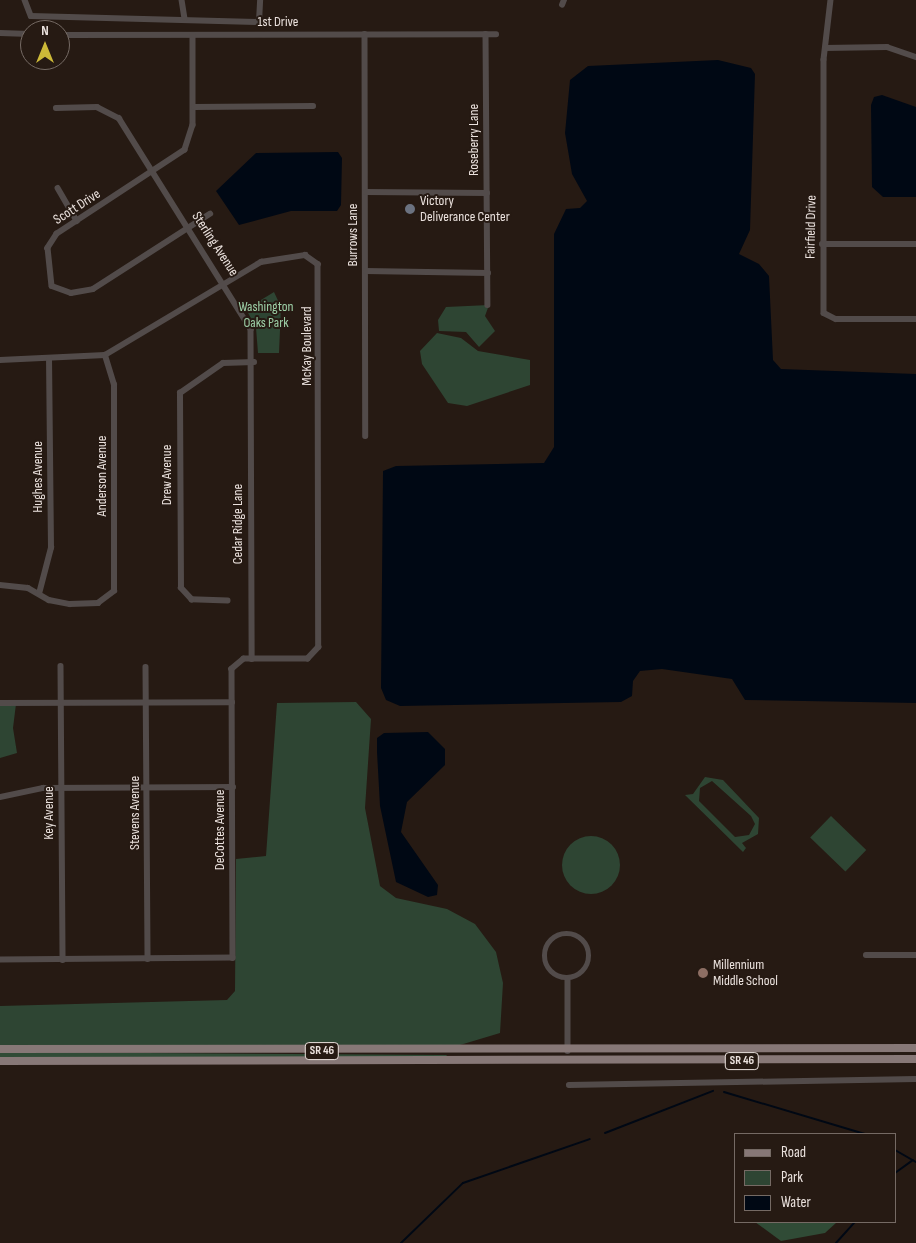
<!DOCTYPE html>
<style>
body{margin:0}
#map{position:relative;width:916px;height:1243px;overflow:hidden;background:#261a13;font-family:"Sofia Sans Condensed",sans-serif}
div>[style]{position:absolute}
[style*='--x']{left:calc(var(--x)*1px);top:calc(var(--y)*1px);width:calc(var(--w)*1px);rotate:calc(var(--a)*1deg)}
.green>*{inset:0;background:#2e4533;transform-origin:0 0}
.round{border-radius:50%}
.forest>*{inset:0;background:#304b36}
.water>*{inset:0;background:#000814}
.stream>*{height:2px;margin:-1px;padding:0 1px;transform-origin:1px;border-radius:1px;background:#000814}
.minor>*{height:5.5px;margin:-2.75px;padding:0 2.75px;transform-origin:2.75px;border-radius:2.75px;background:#524b4a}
.minor>.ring{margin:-2.75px;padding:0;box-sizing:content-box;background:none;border:5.5px solid #524b4a;border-radius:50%}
.major>*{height:8px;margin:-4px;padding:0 4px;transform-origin:4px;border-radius:4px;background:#877877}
.dots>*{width:14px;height:14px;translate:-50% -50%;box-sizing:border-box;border:2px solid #261a13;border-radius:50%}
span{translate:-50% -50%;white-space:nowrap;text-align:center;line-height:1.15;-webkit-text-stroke:4px #261a13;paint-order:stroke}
.shield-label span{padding:1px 4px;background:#261a13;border:1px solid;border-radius:4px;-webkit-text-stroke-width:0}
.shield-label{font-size:12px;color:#ebe2de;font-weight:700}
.street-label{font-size:14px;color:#ebe2de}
.poi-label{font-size:14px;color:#ebe2de}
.left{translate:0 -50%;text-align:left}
.park-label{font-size:14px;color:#9ed1a8}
.legend{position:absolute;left:734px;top:1133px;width:162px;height:90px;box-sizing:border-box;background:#261a13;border:1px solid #756a64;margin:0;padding:6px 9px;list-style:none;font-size:15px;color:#ebe2de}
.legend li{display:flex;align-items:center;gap:10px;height:25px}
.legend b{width:25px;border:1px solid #756a64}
.north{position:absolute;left:20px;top:20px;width:50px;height:50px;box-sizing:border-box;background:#261a13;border:1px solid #756a64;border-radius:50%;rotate:0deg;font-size:14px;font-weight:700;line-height:20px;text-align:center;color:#ebe2de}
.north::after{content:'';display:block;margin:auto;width:18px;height:22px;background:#cdb938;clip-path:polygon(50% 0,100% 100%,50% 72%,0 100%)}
</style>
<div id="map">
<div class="green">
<div style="clip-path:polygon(274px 292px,281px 307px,279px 353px,258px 353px,256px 328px,246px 309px)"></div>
<div style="clip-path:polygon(489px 305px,485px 316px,495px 331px,479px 347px,466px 332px,439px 331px,438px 320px,446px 307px)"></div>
<div style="clip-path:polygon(437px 333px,461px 338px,478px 351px,530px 360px,530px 385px,467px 406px,448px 403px,422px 364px,420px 351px)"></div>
<div style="clip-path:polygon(356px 702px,371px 719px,365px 808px,380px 886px,396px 898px,447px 909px,475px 924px,496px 952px,503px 983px,500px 1033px,450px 1048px,0 1046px,0 1006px,227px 1000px,235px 991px,236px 859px,266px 856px,277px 703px)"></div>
<div style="clip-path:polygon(0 704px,16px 704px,13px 728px,17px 753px,0 758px)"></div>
<div style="clip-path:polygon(evenodd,705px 777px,723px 780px,759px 818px,758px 834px,742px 843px,746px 848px,743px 852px,685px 795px,693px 794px,705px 777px,712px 781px,751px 816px,755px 824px,749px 835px,735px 837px,699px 801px,700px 788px,712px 781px)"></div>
<div style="left:831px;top:816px;width:49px;height:30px;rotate:44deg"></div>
<div class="round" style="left:562px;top:836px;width:58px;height:58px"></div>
</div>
<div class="forest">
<div style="clip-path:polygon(0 1052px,446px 1055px,451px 1059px,0 1057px)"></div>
<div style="clip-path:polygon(755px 1222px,837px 1222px,825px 1233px,781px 1241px)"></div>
</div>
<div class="water">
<div style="clip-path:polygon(718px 60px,751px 68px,755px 74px,750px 230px,739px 254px,759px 264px,769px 276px,773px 360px,781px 369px,916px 374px,916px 703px,745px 700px,732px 679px,662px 669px,640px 671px,633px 681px,632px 696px,621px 702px,400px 706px,386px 700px,381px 688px,383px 471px,396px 466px,544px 463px,554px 447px,554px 234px,566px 209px,580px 208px,587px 201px,572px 174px,565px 133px,570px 80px,588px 66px)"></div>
<div style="clip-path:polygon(882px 95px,916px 107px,916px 197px,883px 197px,872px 187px,871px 105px,874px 97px)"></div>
<div style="clip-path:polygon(338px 152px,342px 158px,341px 205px,337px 211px,291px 211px,239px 225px,216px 191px,256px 153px)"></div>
<div style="clip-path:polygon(428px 732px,445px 749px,445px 765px,407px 802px,401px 832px,438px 885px,437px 895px,428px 897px,396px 882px,380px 806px,377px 752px,377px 738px,384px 733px)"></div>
</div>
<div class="stream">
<div style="--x:724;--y:1092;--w:147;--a:16.6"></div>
<div style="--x:605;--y:1133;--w:116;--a:-21.3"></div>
<div style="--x:895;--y:1150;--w:24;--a:30"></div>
<div style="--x:895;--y:1173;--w:22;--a:-36"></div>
<div style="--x:401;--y:1243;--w:86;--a:-44.1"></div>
<div style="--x:463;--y:1183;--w:134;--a:-19.1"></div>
<div style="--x:836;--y:1243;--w:28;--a:-48"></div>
</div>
<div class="minor">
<div style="--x:25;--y:0;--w:17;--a:69"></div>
<div style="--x:31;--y:16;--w:228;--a:1.5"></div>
<div style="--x:259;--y:22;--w:22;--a:-87"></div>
<div style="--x:182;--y:0;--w:18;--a:81"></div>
<div style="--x:831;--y:0;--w:60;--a:96.7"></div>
<div style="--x:824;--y:60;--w:253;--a:90"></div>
<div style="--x:824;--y:313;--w:13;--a:27"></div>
<div style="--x:836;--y:319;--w:80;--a:0"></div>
<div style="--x:562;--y:5;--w:5;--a:-68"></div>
<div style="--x:0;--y:33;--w:30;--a:2"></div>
<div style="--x:365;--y:34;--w:402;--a:89.9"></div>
<div style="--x:486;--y:34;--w:271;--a:89.6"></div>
<div style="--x:60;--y:35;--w:436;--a:-0.1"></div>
<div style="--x:193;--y:35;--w:90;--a:90"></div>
<div style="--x:193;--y:125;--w:26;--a:108"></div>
<div style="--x:185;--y:150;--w:153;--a:146.7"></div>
<div style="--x:57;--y:234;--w:17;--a:123"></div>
<div style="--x:48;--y:248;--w:38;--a:84"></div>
<div style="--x:52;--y:286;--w:20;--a:20"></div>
<div style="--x:71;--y:293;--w:22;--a:-10"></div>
<div style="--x:93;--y:289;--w:139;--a:-32.7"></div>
<div style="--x:825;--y:48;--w:62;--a:-0.9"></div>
<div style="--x:887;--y:47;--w:31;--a:19"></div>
<div style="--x:194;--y:107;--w:119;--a:-0.5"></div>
<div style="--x:56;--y:108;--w:41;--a:-1.4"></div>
<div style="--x:97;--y:107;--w:25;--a:27"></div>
<div style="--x:119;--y:118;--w:249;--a:58"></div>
<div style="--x:251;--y:329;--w:330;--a:89.8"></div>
<div style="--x:58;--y:188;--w:38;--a:60"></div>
<div style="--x:366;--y:192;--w:121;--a:0.5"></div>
<div style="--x:822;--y:244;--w:94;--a:0"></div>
<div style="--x:366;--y:271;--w:122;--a:0.9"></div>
<div style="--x:0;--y:360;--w:105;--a:-2.7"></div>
<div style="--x:105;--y:355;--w:182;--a:-30.8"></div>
<div style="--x:261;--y:262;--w:45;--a:-9"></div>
<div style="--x:305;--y:255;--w:16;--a:35"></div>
<div style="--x:318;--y:264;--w:383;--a:89.9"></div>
<div style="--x:319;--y:647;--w:16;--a:133"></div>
<div style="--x:308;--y:659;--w:64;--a:180"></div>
<div style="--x:244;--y:659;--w:16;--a:140"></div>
<div style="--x:232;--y:669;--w:289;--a:89.8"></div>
<div style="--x:233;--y:958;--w:233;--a:179.5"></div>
<div style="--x:0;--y:585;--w:28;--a:6"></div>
<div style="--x:28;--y:588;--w:24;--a:30"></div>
<div style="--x:49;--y:600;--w:21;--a:11"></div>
<div style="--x:70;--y:604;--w:28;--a:-2"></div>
<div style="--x:98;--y:603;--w:20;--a:-37"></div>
<div style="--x:114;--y:591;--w:206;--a:-90"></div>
<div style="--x:114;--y:385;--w:31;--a:-107"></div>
<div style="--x:39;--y:594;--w:48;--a:-75.4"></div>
<div style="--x:51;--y:548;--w:189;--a:-90.6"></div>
<div style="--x:228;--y:601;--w:36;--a:-178"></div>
<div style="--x:192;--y:600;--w:16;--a:-133"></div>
<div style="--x:181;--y:588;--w:195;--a:-90.3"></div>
<div style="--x:180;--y:393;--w:52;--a:-34.9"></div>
<div style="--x:223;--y:363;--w:31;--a:-2"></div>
<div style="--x:61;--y:666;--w:294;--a:89.6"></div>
<div style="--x:146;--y:667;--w:292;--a:89.6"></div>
<div style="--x:0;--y:703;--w:232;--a:-0.2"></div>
<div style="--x:0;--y:797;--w:44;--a:-11.8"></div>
<div style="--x:43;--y:788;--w:190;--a:-0.3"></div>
<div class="ring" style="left:545px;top:934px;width:38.5px;height:38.5px"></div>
<div style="--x:866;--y:955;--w:50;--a:0"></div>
<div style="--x:568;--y:978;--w:73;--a:90"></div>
<div style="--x:569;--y:1085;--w:347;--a:-1"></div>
</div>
<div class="major">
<div style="--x:0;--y:1049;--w:916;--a:-0.06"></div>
<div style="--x:0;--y:1061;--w:916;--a:-0.13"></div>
</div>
<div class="dots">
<div style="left:410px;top:209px;background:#6b7280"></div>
<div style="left:703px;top:973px;background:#8d6e63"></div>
</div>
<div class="shield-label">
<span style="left:322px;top:1051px">SR 46</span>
<span style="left:742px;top:1061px">SR 46</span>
</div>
<div class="street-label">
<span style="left:278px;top:22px">1st Drive</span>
<span style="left:474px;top:140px;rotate:-90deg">Roseberry Lane</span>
<span style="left:77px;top:207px;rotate:-33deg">Scott Drive</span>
<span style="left:811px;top:227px;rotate:-89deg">Fairfield Drive</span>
<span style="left:353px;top:235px;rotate:-90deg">Burrows Lane</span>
<span style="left:215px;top:244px;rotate:57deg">Sterling Avenue</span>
<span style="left:307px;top:346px;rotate:-90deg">McKay Boulevard</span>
<span style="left:167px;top:475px;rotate:-90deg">Drew Avenue</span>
<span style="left:102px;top:476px;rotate:-90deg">Anderson Avenue</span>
<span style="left:38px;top:477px;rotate:-90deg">Hughes Avenue</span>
<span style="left:238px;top:524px;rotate:-90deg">Cedar Ridge Lane</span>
<span style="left:49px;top:813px;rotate:-90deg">Key Avenue</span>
<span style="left:135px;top:813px;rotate:-90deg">Stevens Avenue</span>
<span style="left:220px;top:830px;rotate:-90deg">DeCottes Avenue</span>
</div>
<div class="poi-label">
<span class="left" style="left:420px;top:209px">Victory<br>Deliverance Center</span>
<span class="left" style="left:713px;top:973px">Millennium<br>Middle School</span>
</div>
<div class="park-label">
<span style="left:266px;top:315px">Washington<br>Oaks Park</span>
</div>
<ul class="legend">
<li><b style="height:6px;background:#877877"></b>Road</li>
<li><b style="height:14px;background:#2e4533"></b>Park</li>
<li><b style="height:14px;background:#000814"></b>Water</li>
</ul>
<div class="north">N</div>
</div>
